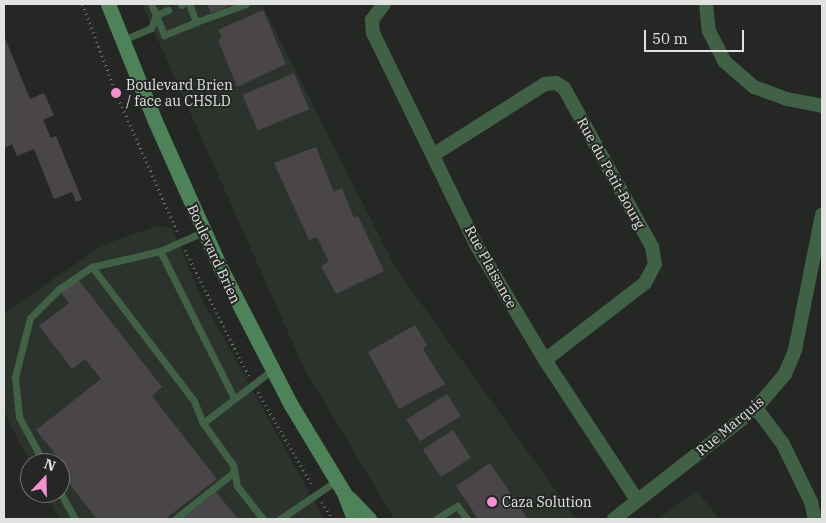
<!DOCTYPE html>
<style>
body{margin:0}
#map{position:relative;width:826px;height:523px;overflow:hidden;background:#242724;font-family:"IBM Plex Serif",serif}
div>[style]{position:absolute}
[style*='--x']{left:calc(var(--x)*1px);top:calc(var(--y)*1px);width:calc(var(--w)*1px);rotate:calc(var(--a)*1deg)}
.built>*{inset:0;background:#2b332c}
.building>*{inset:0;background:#4a4548;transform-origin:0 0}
.path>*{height:2.5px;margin-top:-1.25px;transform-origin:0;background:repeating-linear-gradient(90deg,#717471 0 1px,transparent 0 5px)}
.lane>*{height:7px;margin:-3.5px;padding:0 3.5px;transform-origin:3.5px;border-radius:3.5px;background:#416147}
.street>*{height:14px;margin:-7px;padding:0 7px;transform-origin:7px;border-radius:7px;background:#416147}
.secondary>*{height:15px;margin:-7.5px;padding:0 7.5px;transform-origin:7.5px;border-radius:7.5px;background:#4e8259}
.dots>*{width:14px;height:14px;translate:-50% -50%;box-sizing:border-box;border:2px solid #242724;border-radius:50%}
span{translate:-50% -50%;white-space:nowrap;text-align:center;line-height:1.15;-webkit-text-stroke:4px #242724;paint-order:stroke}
.poi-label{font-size:14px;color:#e1e3e1}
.left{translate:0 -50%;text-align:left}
.street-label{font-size:14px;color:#e1e3e1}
.frame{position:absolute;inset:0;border:5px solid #e1e3e1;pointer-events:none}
.north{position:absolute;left:20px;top:453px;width:50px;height:50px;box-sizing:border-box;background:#242724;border:1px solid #707270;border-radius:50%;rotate:21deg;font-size:14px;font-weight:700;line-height:20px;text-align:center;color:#e1e3e1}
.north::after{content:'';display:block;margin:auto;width:18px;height:22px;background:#f591d2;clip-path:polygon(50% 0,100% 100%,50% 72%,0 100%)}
.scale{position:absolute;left:644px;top:30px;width:100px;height:22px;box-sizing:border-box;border:2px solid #e1e3e1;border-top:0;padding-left:6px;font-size:15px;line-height:18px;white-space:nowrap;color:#e1e3e1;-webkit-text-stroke:4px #242724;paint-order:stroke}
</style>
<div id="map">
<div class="built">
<div style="clip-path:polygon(142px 4px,262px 4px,395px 267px,576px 519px,394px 519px,303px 366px)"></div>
<div style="clip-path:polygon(156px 226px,172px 228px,202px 299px,324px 519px,59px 519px,45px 493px,60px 493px,60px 463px,30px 463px,4px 412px,4px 313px,103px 245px)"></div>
<div style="clip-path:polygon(697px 491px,719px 519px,657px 519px)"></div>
</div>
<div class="building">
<div style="clip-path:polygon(207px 4px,233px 4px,211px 13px)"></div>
<div style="clip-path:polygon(263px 10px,286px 64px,237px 87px,218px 40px,222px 37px,218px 30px)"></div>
<div style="clip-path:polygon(5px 38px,30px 99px,44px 93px,54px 115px,43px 120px,51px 138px,56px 136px,82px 200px,76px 202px,72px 192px,54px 199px,34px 149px,17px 156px,12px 144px,4px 148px)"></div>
<div style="left:294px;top:73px;width:39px;height:56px;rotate:67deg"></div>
<div style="clip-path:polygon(316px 147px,334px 192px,342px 188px,354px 218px,358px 216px,384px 271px,336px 294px,321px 266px,329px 262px,317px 237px,309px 240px,274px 163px)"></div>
<div style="clip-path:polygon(78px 279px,162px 387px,152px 396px,217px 479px,165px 519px,97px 519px,60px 472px,64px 465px,36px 430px,101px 379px,85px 359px,72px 369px,39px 326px,69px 303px,61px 293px)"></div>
<div style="clip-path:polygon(415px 325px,427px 345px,423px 349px,445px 384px,399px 409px,368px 352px)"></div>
<div style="left:447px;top:394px;width:26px;height:48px;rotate:58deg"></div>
<div style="left:453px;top:430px;width:33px;height:36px;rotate:57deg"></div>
<div style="clip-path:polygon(490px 463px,528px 519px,478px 519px,456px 486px)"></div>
<div style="clip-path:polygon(216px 492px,238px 519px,182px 519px)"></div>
</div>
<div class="path">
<div style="--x:83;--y:4;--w:95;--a:69.7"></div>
<div style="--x:116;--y:93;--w:153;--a:66.1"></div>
<div style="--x:185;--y:250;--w:141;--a:63.1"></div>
<div style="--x:258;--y:392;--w:109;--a:59.7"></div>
<div style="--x:322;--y:502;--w:20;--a:57"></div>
</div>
<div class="lane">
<div style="--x:181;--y:5;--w:2;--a:-27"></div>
<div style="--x:168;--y:10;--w:13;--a:157"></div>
<div style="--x:156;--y:15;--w:22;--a:68"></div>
<div style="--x:164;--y:35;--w:35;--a:-22"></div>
<div style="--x:196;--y:22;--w:19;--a:-111"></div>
<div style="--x:196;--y:22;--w:53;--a:-19.8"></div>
<div style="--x:123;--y:40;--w:30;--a:-23"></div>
<div style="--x:151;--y:28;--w:14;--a:-69"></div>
<div style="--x:156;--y:15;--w:12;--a:-114"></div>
<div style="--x:203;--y:232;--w:47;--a:156.2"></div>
<div style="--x:160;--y:251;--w:70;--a:166.8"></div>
<div style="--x:92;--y:267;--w:168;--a:52.7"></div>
<div style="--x:194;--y:401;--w:24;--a:68"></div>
<div style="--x:203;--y:423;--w:52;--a:54.5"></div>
<div style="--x:233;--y:465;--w:21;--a:79"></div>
<div style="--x:237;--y:486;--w:42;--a:51.8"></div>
<div style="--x:160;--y:251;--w:162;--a:63.3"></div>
<div style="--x:203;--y:423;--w:87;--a:-37.5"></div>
<div style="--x:44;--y:463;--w:52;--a:-118.5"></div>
<div style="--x:19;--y:417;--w:40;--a:-95.7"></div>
<div style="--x:15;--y:377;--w:61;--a:-75.7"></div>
<div style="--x:30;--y:318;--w:41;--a:-45"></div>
<div style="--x:59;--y:289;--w:40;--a:-34"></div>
<div style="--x:60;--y:492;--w:31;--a:61"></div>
<div style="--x:175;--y:519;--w:75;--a:-38.5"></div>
<div style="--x:280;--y:519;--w:68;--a:-34.2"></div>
<div style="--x:436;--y:519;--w:25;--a:-32"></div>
<div style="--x:457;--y:506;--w:16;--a:52"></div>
</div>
<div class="street">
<div style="--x:384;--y:4;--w:20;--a:127"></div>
<div style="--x:372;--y:20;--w:13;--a:86"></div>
<div style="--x:373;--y:33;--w:239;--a:64"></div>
<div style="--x:478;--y:248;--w:131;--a:59.1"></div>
<div style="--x:545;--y:360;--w:168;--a:56.7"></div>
<div style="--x:706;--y:4;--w:27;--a:84"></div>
<div style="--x:709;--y:31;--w:34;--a:63"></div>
<div style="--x:724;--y:61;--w:40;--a:41"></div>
<div style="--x:754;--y:87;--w:35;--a:20"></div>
<div style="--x:787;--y:99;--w:36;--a:11"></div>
<div style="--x:433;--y:155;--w:133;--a:-32.4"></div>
<div style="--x:545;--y:84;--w:11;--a:-5"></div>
<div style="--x:556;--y:83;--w:9;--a:32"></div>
<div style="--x:564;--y:88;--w:182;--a:61"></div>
<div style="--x:652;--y:247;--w:17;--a:80"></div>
<div style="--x:655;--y:264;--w:21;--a:118"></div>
<div style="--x:645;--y:283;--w:126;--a:142.4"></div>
<div style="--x:756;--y:408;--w:45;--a:53.1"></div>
<div style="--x:783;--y:444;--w:64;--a:64.2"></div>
<div style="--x:811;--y:502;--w:17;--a:77"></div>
<div style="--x:614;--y:519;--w:180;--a:-38"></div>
<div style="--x:756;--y:408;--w:45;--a:-49.5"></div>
<div style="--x:785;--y:374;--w:26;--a:-67"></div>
<div style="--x:795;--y:350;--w:138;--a:-78.7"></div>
</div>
<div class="secondary">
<div style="--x:108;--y:4;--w:126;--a:68.1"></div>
<div style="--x:155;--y:121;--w:160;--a:66"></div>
<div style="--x:220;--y:267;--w:155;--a:62.8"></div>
<div style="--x:291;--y:405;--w:103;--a:58.9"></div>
<div style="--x:344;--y:493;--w:28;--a:69"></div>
<div style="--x:349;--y:498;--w:29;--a:46"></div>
</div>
<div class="dots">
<div style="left:116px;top:93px;background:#f591d2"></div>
<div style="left:492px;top:502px;background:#f591d2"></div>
</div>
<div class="poi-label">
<span class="left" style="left:126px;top:93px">Boulevard Brien<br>/ face au CHSLD</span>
<span class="left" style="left:502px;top:502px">Caza Solution</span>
</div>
<div class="street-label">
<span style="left:611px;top:173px;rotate:61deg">Rue du Petit-Bourg</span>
<span style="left:214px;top:254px;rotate:65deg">Boulevard Brien</span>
<span style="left:491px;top:267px;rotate:61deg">Rue Plaisance</span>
<span style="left:730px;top:426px;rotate:-40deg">Rue Marquis</span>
</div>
<div class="frame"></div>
<div class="north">N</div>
<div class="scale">50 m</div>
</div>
